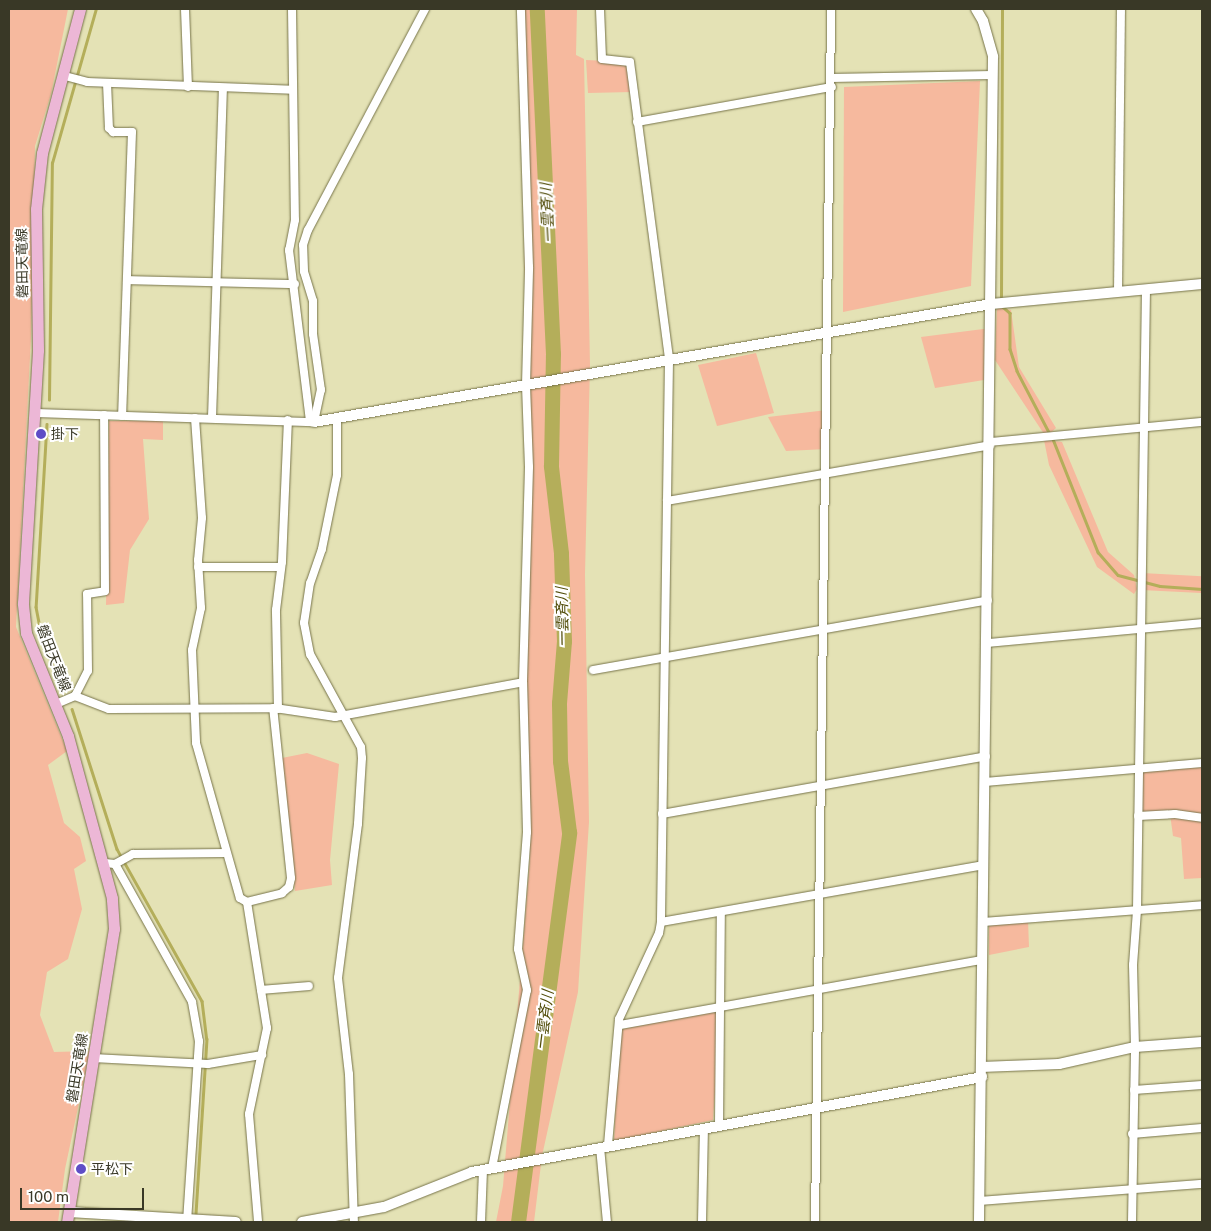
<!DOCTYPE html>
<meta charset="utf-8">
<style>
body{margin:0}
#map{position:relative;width:1211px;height:1231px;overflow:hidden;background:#e4e2b5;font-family:"Public Sans","Noto Sans JP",sans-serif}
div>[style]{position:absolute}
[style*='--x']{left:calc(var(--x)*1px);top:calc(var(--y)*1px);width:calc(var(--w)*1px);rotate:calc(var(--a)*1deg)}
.green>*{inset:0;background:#f6b99e;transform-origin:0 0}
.stream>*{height:2.5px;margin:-1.25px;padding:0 1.25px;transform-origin:1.25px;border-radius:1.25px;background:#b4ae5a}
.river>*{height:15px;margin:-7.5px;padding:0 7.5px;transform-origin:7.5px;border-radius:7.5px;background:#b4ae5a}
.roads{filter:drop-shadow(0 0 1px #77744a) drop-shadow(0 0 1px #77744a)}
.street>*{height:8px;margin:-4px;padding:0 4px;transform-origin:4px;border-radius:4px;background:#fff}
.secondary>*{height:10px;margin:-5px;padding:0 5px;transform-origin:5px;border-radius:5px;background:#fff}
.primary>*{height:11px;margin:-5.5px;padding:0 5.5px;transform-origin:5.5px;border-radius:5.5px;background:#ecb7d6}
.dots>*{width:14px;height:14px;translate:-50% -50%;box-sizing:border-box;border:2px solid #fff;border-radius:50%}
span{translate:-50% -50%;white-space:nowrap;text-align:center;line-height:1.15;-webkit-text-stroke:4px #fff;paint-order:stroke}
.street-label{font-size:14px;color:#393826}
.poi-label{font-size:14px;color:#393826}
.left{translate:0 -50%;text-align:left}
.water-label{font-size:15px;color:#514c09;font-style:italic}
.frame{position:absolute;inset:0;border:10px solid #393826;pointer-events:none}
.scale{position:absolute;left:20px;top:1188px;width:124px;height:22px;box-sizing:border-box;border:2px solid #393826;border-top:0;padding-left:6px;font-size:15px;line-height:18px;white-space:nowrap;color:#393826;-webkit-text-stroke:4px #fff;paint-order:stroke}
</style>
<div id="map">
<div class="green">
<div style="clip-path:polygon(9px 9px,68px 9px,51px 94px,35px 146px,31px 338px,16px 627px,67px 751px,48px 765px,64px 823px,80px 837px,86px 861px,74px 869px,82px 909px,68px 959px,47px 972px,40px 1015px,54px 1052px,90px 1051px,65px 1169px,58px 1222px,9px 1222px)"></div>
<div style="clip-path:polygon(521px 9px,577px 9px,576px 55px,584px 59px,590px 365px,585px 574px,589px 822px,578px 992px,542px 1156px,534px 1222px,496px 1222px,503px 1186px,530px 858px,525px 617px,526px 361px)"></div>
<div style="clip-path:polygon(586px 60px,630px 62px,632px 92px,588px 93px)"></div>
<div style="clip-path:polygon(980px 81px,971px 286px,843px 312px,844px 87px)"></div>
<div style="clip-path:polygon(997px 307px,1011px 310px,1019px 367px,1056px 428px,1046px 437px,995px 360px)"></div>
<div style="clip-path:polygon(991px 328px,990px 379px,935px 388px,921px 337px)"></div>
<div style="clip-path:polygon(756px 353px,774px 413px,717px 426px,698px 365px)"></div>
<div style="clip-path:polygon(827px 410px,827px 449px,786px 451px,768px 417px)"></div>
<div style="clip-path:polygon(109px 421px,163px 421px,163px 440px,143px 439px,149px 519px,130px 550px,124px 603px,106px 605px)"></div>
<div style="clip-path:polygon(1044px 440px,1062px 442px,1108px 552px,1134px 575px,1137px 589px,1134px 594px,1097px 567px,1049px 465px)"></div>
<div style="left:1142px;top:573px;width:60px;height:17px;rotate:3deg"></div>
<div style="clip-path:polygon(307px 753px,339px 764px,330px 860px,332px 885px,295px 891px,282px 758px)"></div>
<div style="clip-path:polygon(1202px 766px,1202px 878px,1184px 879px,1181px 838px,1173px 836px,1170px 814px,1138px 816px,1139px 771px)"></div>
<div style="clip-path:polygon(1028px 920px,1029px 947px,989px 955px,989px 924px)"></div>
<div style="clip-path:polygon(721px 1007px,713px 1120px,614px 1141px,619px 1030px)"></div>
</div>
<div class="stream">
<div style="--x:1001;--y:300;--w:291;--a:-89.8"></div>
<div style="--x:1003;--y:307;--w:9;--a:41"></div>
<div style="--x:1010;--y:313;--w:36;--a:90"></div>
<div style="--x:1010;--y:349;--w:23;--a:72"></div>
<div style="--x:1017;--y:371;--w:71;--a:62.4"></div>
<div style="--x:49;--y:400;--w:237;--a:-89.3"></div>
<div style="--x:52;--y:163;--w:160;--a:-74.1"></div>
<div style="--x:47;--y:424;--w:183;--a:93.4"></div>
<div style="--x:36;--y:607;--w:36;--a:79"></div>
<div style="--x:43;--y:642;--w:50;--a:66.5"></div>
<div style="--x:1053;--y:439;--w:122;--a:68.3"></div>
<div style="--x:1098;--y:552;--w:30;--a:49"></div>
<div style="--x:1118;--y:575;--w:43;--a:14.7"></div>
<div style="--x:1160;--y:586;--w:42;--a:4.1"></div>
<div style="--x:72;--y:709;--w:147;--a:72.2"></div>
<div style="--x:117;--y:849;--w:174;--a:60.8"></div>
<div style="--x:202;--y:1001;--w:38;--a:83"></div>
<div style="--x:207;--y:1039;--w:177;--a:93.6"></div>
</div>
<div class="river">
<div style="--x:518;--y:1222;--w:393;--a:-82.5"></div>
<div style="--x:569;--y:832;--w:72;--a:-97.2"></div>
<div style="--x:560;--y:761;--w:58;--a:-91"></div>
<div style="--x:559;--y:703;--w:62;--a:-85.4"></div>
<div style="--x:564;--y:641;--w:88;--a:-92"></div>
<div style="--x:561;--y:553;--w:88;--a:-96.6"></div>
<div style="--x:551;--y:466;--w:112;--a:-89"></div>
<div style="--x:553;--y:354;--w:345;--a:-92.7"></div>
</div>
<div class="roads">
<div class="street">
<div style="--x:185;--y:9;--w:78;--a:87.8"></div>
<div style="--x:292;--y:9;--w:211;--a:89.2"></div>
<div style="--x:295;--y:220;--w:31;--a:101"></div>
<div style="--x:289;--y:250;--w:172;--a:83"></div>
<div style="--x:600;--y:9;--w:50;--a:87.7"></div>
<div style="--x:602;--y:59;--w:28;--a:6"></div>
<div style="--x:630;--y:62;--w:301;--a:82.5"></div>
<div style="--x:669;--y:360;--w:562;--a:90.82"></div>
<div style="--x:661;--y:922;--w:11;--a:100"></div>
<div style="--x:659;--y:933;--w:95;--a:114.9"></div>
<div style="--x:619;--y:1019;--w:127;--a:95"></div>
<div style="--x:65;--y:76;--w:23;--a:15"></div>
<div style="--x:87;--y:82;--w:205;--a:2.2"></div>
<div style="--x:831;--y:78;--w:161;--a:-1.1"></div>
<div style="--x:107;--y:83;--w:45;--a:87.5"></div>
<div style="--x:109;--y:128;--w:6;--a:45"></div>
<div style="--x:113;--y:132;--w:19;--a:0"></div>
<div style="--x:132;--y:132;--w:284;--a:92"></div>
<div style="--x:637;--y:122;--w:198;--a:-10.2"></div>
<div style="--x:127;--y:280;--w:168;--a:1.4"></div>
<div style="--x:1118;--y:292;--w:283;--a:-89.4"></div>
<div style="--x:36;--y:413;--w:278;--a:1.9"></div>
<div style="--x:314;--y:422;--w:33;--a:-78"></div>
<div style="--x:321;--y:390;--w:57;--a:-98.1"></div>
<div style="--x:313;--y:334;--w:33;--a:-90"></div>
<div style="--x:313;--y:301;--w:31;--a:-107"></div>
<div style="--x:304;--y:271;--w:26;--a:-92"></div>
<div style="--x:303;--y:245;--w:16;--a:-72"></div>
<div style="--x:308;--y:230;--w:250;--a:-62.1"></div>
<div style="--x:195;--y:418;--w:100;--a:86"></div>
<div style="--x:202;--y:518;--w:42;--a:95.4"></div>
<div style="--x:198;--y:560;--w:48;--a:86.4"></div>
<div style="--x:201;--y:608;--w:43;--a:102.1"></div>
<div style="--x:192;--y:650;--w:93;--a:87.5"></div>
<div style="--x:196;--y:743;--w:161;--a:74.2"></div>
<div style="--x:240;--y:898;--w:8;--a:30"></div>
<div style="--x:247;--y:902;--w:36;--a:-14"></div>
<div style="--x:282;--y:893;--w:9;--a:-41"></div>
<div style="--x:289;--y:887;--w:9;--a:-77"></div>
<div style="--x:291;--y:878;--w:171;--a:-96"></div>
<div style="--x:212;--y:418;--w:330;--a:-88.1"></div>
<div style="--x:337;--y:419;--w:56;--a:90"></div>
<div style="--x:337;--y:475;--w:76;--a:101.5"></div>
<div style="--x:322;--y:549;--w:36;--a:109"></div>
<div style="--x:310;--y:583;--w:40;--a:98.5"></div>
<div style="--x:304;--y:623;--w:32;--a:79"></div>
<div style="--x:310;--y:654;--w:106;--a:61.3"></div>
<div style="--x:361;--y:747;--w:11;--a:85"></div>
<div style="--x:362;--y:758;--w:66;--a:93.5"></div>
<div style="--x:358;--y:824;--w:155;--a:97.4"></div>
<div style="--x:338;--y:978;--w:97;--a:83.5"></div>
<div style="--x:349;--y:1074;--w:148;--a:88.1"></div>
<div style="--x:990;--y:442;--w:213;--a:-5.4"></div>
<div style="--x:667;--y:501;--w:328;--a:-9.8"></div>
<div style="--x:198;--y:567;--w:83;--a:0"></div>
<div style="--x:988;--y:643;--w:215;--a:-5.3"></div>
<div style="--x:593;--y:670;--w:401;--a:-10"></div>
<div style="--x:75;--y:696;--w:36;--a:21"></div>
<div style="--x:109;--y:709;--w:166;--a:-0.3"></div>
<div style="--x:275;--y:708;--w:61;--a:8.5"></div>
<div style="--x:335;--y:717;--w:191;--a:-10.5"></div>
<div style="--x:56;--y:704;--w:21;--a:-23"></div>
<div style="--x:75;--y:696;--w:28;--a:-63"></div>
<div style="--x:88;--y:671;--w:77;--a:-90.7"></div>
<div style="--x:87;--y:594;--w:18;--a:-9"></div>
<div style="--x:105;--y:591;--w:176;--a:-90.3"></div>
<div style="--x:278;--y:709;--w:99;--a:-91.2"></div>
<div style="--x:276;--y:610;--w:48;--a:-82.9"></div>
<div style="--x:282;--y:562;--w:142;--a:-87.6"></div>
<div style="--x:985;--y:782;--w:218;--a:-5"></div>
<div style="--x:662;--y:814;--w:329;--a:-10.1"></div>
<div style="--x:1138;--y:816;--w:37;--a:-3"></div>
<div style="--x:1175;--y:814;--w:27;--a:8"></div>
<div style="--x:105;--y:863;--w:10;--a:6"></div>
<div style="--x:115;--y:864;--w:158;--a:60.8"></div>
<div style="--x:192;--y:1002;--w:40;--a:80"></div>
<div style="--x:199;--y:1041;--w:181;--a:93.8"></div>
<div style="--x:115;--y:864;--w:21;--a:-29"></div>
<div style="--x:133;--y:854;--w:93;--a:-0.6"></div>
<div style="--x:247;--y:902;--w:128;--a:81"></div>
<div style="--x:267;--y:1028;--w:88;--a:101.8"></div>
<div style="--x:249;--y:1114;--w:108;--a:85.2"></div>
<div style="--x:661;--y:922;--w:328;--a:-10"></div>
<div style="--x:983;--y:922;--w:220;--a:-4.4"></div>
<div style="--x:261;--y:990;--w:48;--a:-4.8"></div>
<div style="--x:620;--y:1025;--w:368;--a:-10.2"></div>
<div style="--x:93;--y:1058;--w:115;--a:3"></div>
<div style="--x:208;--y:1064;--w:55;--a:-9.5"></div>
<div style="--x:1134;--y:1090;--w:68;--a:-4.2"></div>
<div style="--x:719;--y:1125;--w:213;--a:-89.5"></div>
<div style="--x:1132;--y:1134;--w:70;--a:-4.9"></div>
<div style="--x:600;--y:1147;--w:75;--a:84.7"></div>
<div style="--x:492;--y:1168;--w:181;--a:-78.9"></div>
<div style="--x:527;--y:990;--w:42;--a:-102.4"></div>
<div style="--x:518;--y:949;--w:117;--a:-85.6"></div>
<div style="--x:527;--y:832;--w:150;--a:-91.5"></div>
<div style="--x:523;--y:682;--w:215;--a:-88.4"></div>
<div style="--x:529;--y:467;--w:82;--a:-92.1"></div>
<div style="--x:526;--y:385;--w:118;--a:-88.5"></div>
<div style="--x:529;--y:267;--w:258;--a:-91.8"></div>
<div style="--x:980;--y:1201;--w:223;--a:-4.4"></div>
<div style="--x:481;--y:1222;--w:52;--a:-87.8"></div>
<div style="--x:702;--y:1222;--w:94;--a:-88.8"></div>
<div style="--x:815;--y:1222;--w:1213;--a:-89.24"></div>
<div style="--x:1132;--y:1222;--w:175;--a:-89"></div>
<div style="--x:1135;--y:1047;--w:82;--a:-91.4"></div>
<div style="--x:1133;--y:965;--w:55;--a:-85.8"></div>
<div style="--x:1137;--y:910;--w:621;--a:-89.17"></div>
</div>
<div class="secondary">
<div style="--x:976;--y:9;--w:14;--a:60"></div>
<div style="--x:983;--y:21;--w:37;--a:74"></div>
<div style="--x:993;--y:57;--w:1165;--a:90.69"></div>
<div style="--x:314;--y:422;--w:687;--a:-9.89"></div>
<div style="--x:991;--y:304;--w:212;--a:-5.4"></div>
<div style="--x:981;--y:1067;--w:78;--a:-2.2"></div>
<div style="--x:1059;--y:1064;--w:78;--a:-12.6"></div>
<div style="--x:1135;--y:1047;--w:67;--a:-4.3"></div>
<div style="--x:69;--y:1212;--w:167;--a:3.4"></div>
<div style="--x:302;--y:1222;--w:83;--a:-10.4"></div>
<div style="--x:384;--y:1207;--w:95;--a:-21.7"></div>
<div style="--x:472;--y:1172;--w:519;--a:-10.55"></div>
</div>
<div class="primary">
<div style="--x:67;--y:1222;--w:297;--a:-80.9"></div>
<div style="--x:114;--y:929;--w:31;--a:-94"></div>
<div style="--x:112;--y:898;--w:168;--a:-105.2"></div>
<div style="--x:68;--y:736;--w:111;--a:-112.2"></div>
<div style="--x:26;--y:633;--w:30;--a:-96"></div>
<div style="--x:23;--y:603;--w:253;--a:-86.6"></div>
<div style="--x:38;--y:350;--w:141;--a:-90.8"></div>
<div style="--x:36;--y:209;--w:56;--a:-83.9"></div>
<div style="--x:42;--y:153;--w:149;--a:-75.2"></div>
</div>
</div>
<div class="dots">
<div style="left:41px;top:434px;background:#5f4dc6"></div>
<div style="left:81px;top:1169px;background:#5f4dc6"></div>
</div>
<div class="street-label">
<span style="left:22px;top:263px;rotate:-91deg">磐田天竜線</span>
<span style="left:54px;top:658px;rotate:69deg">磐田天竜線</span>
<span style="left:77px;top:1068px;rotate:-81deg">磐田天竜線</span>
</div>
<div class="poi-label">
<span class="left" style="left:51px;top:434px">掛下</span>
<span class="left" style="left:91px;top:1169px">平松下</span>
</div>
<div class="water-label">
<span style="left:547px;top:213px;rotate:-93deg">一雲斉川</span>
<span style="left:562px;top:617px;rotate:-91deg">一雲斉川</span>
<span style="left:544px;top:1020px;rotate:-83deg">一雲斉川</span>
</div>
<div class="frame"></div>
<div class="scale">100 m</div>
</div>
